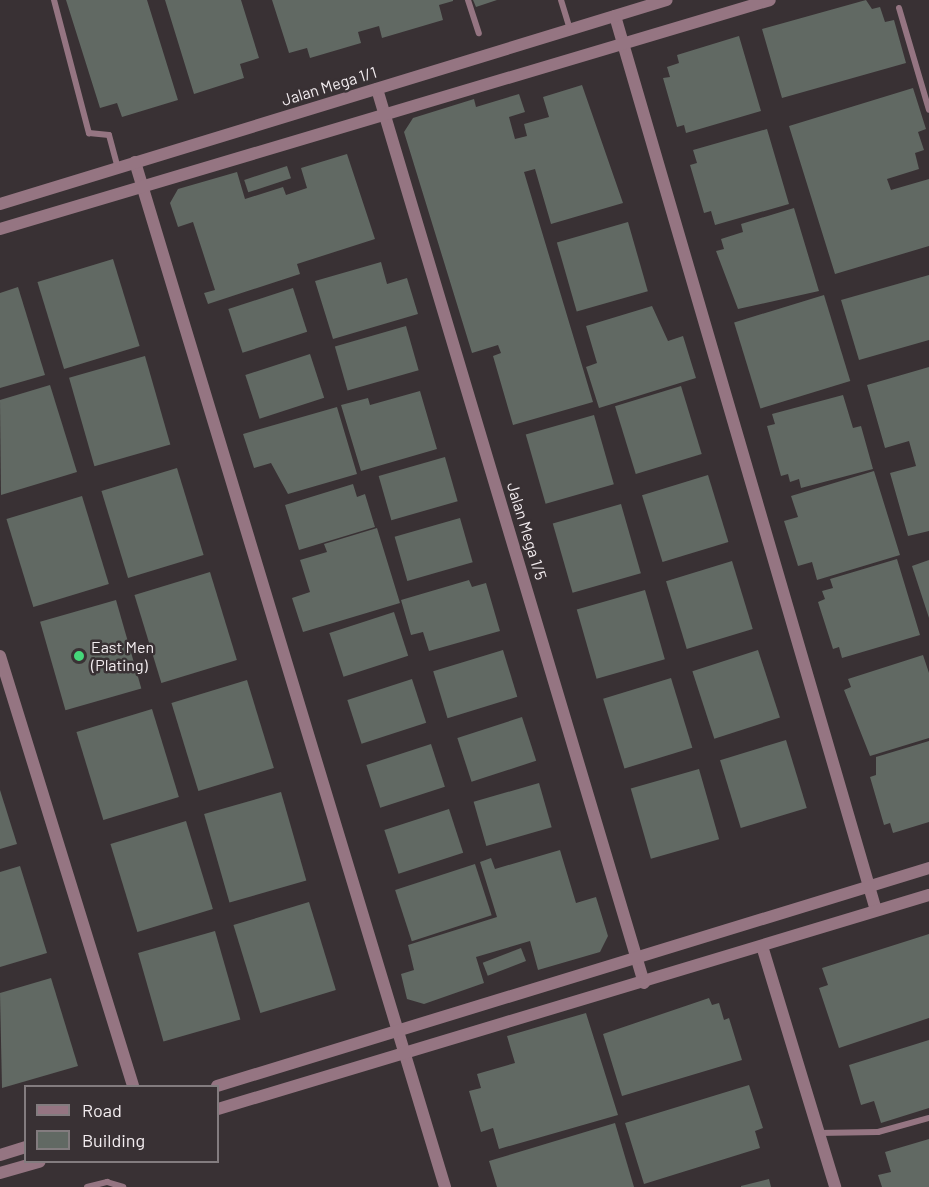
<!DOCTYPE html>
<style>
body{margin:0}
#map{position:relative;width:929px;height:1187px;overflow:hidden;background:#393134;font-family:Barlow,sans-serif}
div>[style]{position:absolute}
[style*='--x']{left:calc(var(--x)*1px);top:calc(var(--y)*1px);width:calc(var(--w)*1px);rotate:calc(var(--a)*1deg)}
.building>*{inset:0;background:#616963;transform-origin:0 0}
.lane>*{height:6px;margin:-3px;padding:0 3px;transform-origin:3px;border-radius:3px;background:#957582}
.street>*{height:12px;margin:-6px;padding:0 6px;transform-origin:6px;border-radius:6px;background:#957582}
.dots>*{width:16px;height:16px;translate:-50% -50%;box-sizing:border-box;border:3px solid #393134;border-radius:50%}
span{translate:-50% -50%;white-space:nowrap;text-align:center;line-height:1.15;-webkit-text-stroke:5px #393134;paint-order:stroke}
.street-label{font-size:16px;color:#f3edf0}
.poi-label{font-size:16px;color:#f3edf0}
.left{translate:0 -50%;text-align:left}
.legend{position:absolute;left:24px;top:1085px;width:195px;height:78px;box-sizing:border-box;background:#393134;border:2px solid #837c7f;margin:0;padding:8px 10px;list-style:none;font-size:18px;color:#f3edf0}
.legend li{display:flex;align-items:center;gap:12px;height:30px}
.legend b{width:30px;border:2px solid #837c7f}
</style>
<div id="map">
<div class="building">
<div style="clip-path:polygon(66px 0,147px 0,178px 100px,122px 117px,117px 103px,100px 108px)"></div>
<div style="clip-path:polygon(165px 0,241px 0,259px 58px,240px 64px,244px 78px,194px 94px)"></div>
<div style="clip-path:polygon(272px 0,453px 0,453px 1px,439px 5px,443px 20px,382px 38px,379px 26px,358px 32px,361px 43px,310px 58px,307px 48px,289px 53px)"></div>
<div style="clip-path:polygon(473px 0,497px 0,476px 7px)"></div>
<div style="clip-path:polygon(866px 0,872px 9px,880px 7px,885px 22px,894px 20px,906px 63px,782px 98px,762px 29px)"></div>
<div style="clip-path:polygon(739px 36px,761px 111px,686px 133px,684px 125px,677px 127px,663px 78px,670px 77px,667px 67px,679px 63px,677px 55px)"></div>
<div style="clip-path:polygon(582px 85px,623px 203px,551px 224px,535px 169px,524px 172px,593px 402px,513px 425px,493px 356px,501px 353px,498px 345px,472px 353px,404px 132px,413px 118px,474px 99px,476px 107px,519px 94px,525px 112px,509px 117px,515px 139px,527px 136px,524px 124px,549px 117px,543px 97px)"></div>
<div style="clip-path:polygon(913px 88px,926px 129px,918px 132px,924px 150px,915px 153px,919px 169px,887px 179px,891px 190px,929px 179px,929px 246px,835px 274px,789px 126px)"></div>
<div style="clip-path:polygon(767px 129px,789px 204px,715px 225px,711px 211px,704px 213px,690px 165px,697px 163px,693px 150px)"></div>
<div style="clip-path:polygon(347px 154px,375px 239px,297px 264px,300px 274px,208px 304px,204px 293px,215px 290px,193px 222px,178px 227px,170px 203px,178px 189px,237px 172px,245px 199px,283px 187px,286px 195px,307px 188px,301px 168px)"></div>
<div style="left:287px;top:166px;width:13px;height:45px;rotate:72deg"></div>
<div style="clip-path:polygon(794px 208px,819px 291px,738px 309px,716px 251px,724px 249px,721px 239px,743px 232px,741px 224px)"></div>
<div style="left:628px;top:222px;width:72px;height:74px;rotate:74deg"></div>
<div style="left:113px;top:259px;width:91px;height:79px;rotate:73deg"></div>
<div style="clip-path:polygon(381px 262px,387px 284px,407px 278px,418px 314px,333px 339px,315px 281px)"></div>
<div style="clip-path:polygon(929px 275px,929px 340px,859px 360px,841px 300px)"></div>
<div style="clip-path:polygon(18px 287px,45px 375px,0 388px,0 293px)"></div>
<div style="left:293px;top:288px;width:46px;height:68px;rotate:72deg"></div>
<div style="left:824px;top:295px;width:90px;height:94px;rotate:73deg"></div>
<div style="clip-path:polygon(652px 306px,668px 341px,683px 336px,696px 378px,599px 408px,586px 367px,597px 363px,586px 326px)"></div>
<div style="left:406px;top:326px;width:46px;height:74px;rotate:74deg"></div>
<div style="left:310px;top:354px;width:46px;height:68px;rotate:72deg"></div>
<div style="left:145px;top:356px;width:92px;height:79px;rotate:74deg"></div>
<div style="clip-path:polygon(929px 367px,929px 531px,908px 536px,890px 473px,916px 466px,909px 441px,885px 448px,867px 385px)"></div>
<div style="clip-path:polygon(50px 385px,77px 472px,1px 495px,0 400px)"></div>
<div style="left:681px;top:386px;width:71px;height:69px;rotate:73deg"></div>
<div style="clip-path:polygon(420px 391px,437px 449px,361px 471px,341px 405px,368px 398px,370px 405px)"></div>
<div style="clip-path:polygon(843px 395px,853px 428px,861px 426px,873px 469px,801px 488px,799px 479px,790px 482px,788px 474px,781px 476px,767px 426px,775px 424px,772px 414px)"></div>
<div style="clip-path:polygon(337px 407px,357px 474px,288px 494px,271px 463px,254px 468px,243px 434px)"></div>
<div style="left:594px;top:415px;width:72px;height:71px;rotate:74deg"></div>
<div style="left:445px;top:457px;width:46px;height:69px;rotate:74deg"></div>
<div style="left:177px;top:468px;width:91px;height:79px;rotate:73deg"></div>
<div style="clip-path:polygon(874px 471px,900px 555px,817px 580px,812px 562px,798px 566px,784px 521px,798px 517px,791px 496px)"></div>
<div style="left:708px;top:475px;width:70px;height:69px;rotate:73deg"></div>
<div style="clip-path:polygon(353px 484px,357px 497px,365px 494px,375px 527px,299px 550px,285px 505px)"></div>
<div style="left:82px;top:496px;width:92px;height:79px;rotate:73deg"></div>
<div style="left:621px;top:504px;width:72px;height:71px;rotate:74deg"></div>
<div style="left:460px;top:518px;width:46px;height:68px;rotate:74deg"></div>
<div style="clip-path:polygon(377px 528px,400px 603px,303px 632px,292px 598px,310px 592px,300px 560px,327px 552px,324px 544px)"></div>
<div style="clip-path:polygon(897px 559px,920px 635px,842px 658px,839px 647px,833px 649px,818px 602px,825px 599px,822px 591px,833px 588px,830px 579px)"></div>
<div style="clip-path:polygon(929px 560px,929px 618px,912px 566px)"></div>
<div style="left:732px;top:561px;width:71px;height:69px;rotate:73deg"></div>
<div style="left:210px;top:572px;width:92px;height:79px;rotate:73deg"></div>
<div style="clip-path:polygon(469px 580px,472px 587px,486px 583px,500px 631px,429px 651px,423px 632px,411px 635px,401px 600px)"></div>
<div style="left:645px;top:590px;width:72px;height:71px;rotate:74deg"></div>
<div style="left:116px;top:600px;width:92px;height:79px;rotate:74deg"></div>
<div style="left:394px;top:612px;width:46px;height:68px;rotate:72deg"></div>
<div style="left:503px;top:650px;width:49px;height:73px;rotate:73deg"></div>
<div style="left:758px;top:650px;width:71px;height:69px;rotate:72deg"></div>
<div style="clip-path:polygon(923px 655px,929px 673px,929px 738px,870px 756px,844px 690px,851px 687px,848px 679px)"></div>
<div style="left:671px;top:678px;width:73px;height:71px;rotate:73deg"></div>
<div style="left:412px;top:679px;width:46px;height:68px;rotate:72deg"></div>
<div style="left:247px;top:680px;width:92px;height:79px;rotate:73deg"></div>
<div style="left:152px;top:709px;width:92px;height:79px;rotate:73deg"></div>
<div style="left:522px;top:717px;width:46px;height:68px;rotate:72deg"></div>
<div style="left:786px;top:740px;width:71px;height:69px;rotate:73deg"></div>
<div style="clip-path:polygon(929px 741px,929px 822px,893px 833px,890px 823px,884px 825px,870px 777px,876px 775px,876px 757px)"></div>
<div style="left:431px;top:744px;width:45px;height:68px;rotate:72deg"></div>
<div style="left:699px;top:769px;width:73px;height:71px;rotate:74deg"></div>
<div style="left:539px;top:783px;width:46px;height:68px;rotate:74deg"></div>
<div style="clip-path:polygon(0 790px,17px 844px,0 849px)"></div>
<div style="left:281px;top:792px;width:92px;height:80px;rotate:74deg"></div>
<div style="left:449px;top:809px;width:46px;height:68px;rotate:72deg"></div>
<div style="left:186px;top:821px;width:92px;height:79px;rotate:73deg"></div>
<div style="clip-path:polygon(560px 850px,576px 903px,596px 897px,608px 936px,600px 952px,538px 970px,530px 941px,476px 957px,484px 983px,424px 1004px,407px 999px,401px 974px,414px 970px,408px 945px,497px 917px,480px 862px,491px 858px,495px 869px)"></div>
<div style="left:475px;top:864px;width:54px;height:84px;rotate:72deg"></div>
<div style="clip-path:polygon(20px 866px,47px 953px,0 967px,0 872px)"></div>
<div style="left:309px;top:902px;width:92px;height:79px;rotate:73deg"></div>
<div style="left:215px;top:931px;width:92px;height:80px;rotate:74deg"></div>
<div style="clip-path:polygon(929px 934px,929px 1018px,839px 1048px,819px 988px,828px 985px,822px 968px)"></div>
<div style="left:521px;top:948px;width:14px;height:41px;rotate:69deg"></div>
<div style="clip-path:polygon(51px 978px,78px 1066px,2px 1088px,0 993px)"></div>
<div style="clip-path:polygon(709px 998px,712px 1005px,719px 1003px,724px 1020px,729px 1018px,742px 1060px,622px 1096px,603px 1034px)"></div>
<div style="clip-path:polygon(586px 1013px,618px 1115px,499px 1149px,493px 1128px,481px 1132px,469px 1091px,481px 1088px,477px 1074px,515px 1063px,507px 1036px)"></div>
<div style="clip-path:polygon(929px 1040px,929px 1108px,881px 1123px,874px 1101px,861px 1105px,849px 1065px)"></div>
<div style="clip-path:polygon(749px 1085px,763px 1128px,755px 1131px,760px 1148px,644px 1184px,625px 1123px)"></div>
<div style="clip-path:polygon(615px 1123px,634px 1187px,497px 1187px,489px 1161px)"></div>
<div style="clip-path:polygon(929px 1139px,929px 1187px,882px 1187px,878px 1175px,891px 1172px,885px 1152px)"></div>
<div style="clip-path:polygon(769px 1179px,771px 1187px,741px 1187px,741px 1186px)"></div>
</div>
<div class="lane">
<div style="--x:54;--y:0;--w:138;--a:75.3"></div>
<div style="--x:89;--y:133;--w:20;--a:6"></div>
<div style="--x:109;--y:135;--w:34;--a:75"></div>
<div style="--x:468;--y:0;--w:35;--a:72"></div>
<div style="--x:561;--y:0;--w:30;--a:73"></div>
<div style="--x:899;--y:8;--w:106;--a:73.6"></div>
<div style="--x:818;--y:1133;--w:60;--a:-1"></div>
<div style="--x:878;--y:1132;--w:53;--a:-15.4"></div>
<div style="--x:87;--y:1187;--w:21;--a:-14"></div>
<div style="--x:107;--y:1182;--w:17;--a:17"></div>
</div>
<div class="street">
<div style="--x:615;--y:16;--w:931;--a:73.73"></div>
<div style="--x:377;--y:89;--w:933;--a:73.37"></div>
<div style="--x:135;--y:162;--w:1071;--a:73.17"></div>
<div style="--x:0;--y:204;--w:697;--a:-17.01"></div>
<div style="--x:0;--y:229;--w:803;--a:-16.56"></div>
<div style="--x:0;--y:656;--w:450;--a:72.8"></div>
<div style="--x:762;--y:946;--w:252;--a:73.1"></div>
<div style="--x:217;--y:1086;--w:745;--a:-17.02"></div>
<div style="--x:218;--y:1109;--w:743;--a:-16.75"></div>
<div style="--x:0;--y:1155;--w:27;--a:-17"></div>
<div style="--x:0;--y:1173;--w:41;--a:-15.8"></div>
</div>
<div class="dots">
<div style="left:79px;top:656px;background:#45d77a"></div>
</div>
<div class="street-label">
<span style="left:329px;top:86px;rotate:-17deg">Jalan Mega 1/1</span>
<span style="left:527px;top:531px;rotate:73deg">Jalan Mega 1/5</span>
</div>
<div class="poi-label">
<span class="left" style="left:91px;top:656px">East Men<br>(Plating)</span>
</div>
<ul class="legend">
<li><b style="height:8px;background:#957582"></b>Road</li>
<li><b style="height:16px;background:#616963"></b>Building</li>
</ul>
</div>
